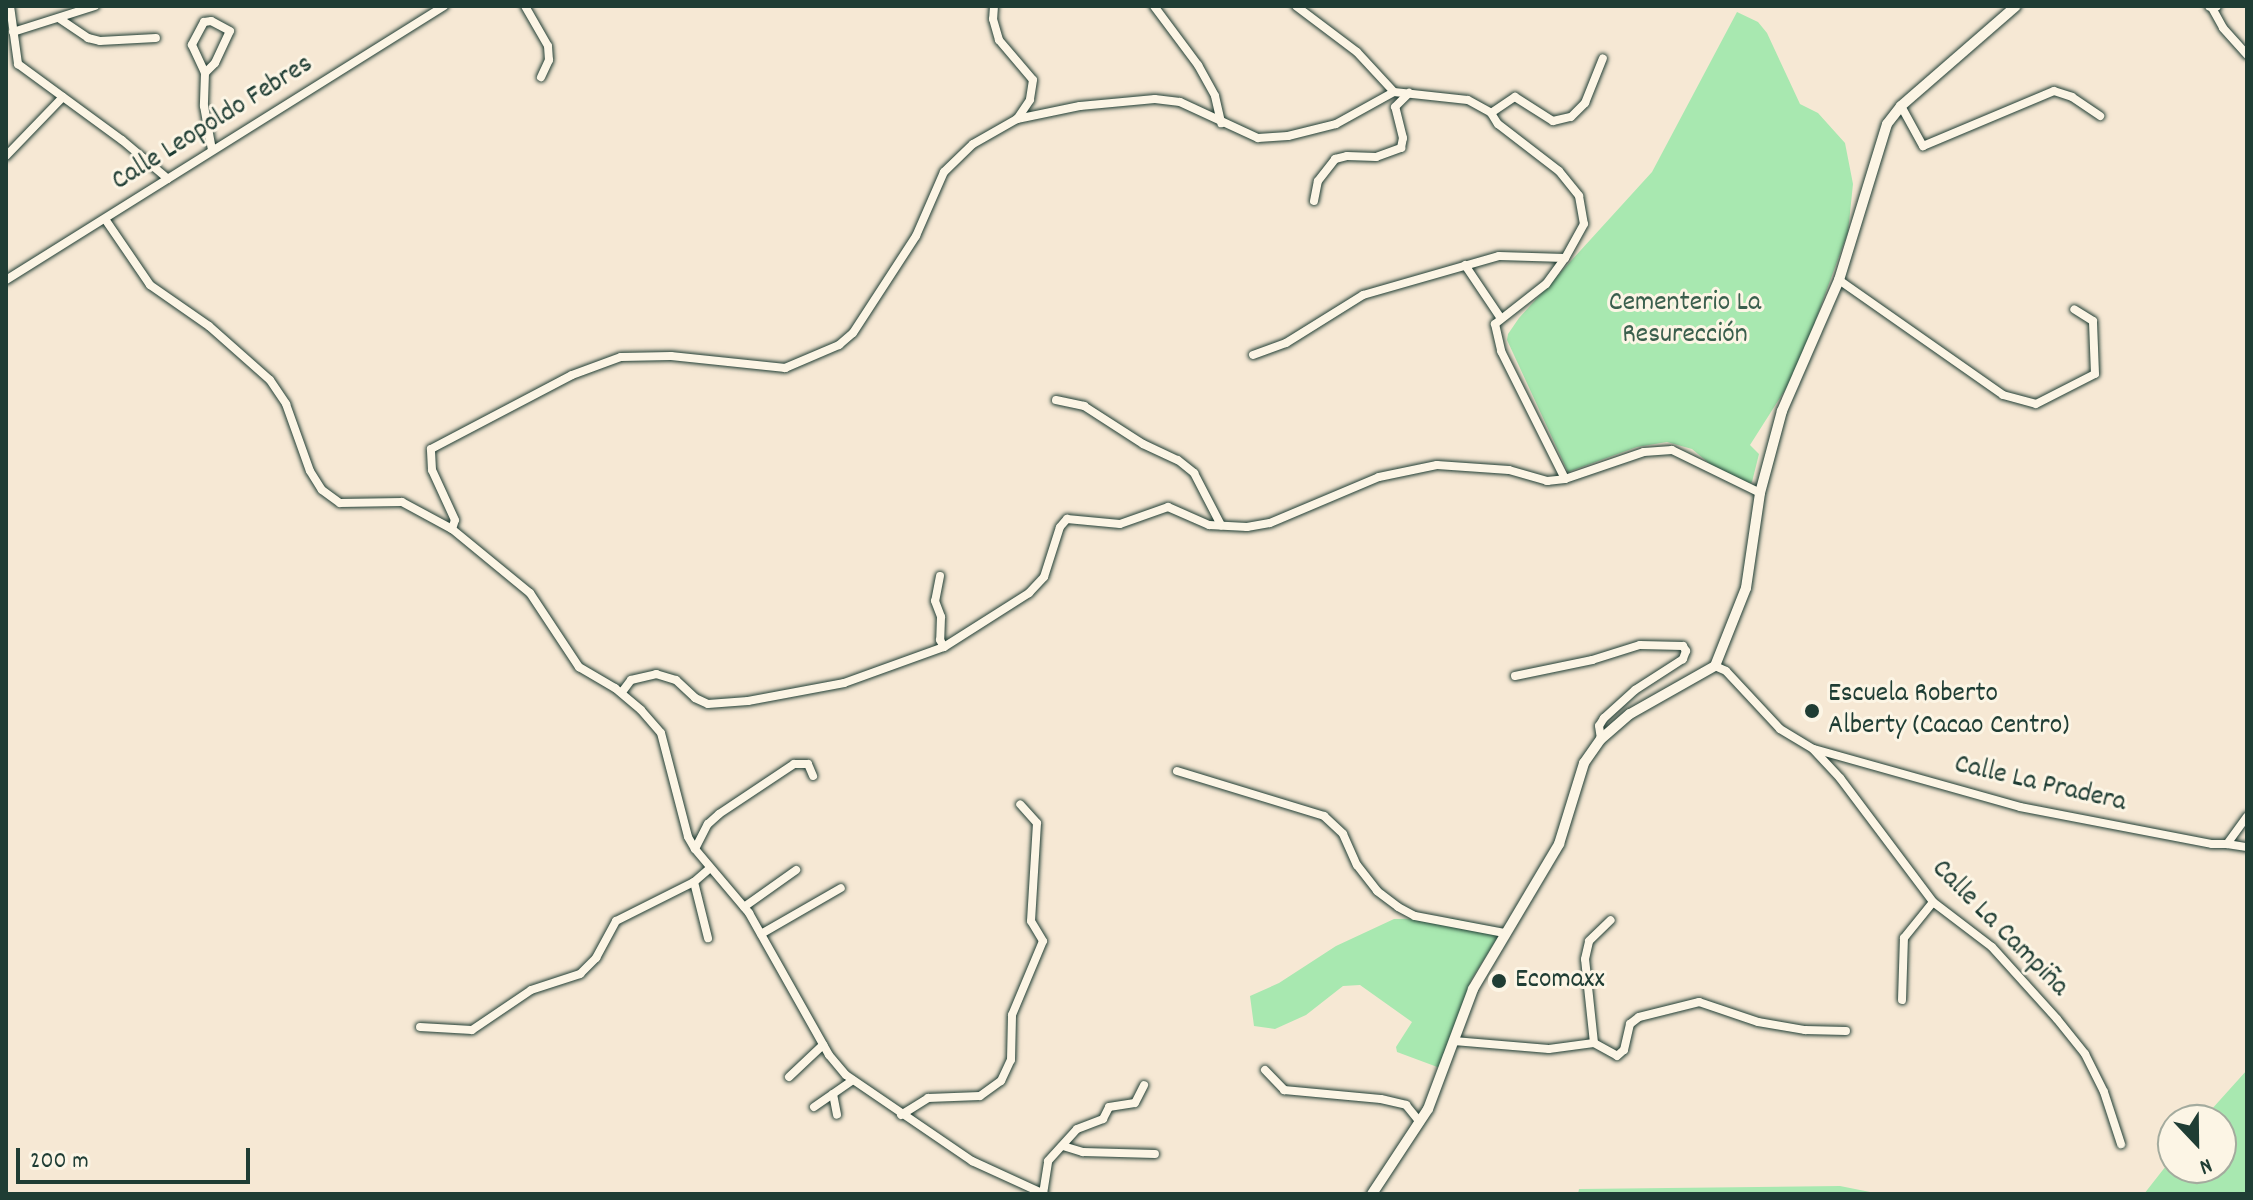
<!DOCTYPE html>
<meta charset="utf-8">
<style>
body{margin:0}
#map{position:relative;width:2253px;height:1200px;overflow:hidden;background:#f6e8d4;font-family:Dekko,sans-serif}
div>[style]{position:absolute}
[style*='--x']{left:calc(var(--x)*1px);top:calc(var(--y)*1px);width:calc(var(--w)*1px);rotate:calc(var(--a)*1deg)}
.green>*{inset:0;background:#a8e8b0}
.roads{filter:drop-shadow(0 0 2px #1f3d34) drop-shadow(0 0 2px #1f3d34)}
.minor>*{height:8px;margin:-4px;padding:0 4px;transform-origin:4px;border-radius:4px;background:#fcf5e5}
.tertiary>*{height:10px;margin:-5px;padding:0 5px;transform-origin:5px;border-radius:5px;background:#fcf5e5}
.dots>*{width:22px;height:22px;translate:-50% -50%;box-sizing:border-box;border:4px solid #fcf5e5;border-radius:50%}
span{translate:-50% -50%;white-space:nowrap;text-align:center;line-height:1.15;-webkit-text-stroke:6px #fcf5e5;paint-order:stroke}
.street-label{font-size:28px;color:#1f3d34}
.park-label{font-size:28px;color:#3a5f4d}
.poi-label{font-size:28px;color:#1f3d34}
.left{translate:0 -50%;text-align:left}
.frame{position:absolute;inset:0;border:8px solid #1f3d34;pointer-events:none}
.north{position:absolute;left:2157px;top:1104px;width:80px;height:80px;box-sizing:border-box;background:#fcf5e5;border:2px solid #a4ab9e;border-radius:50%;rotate:158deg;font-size:22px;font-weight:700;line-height:32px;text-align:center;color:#1f3d34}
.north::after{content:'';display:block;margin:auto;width:28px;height:36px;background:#1f3d34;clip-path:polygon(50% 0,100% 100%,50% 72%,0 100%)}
.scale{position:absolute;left:16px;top:1148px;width:234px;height:36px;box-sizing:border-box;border:4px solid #1f3d34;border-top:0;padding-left:10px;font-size:24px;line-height:28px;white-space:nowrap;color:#1f3d34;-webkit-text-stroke:6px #fcf5e5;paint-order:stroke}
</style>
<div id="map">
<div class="green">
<div style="clip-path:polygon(1737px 12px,1758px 22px,1767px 33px,1800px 104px,1818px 113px,1845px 143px,1853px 184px,1848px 232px,1797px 371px,1750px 445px,1759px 454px,1752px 482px,1749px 484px,1716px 469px,1692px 449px,1667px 442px,1637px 447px,1568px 472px,1507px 340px,1508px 334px,1519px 318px,1652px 172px)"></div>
<div style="clip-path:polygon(1451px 918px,1503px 929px,1471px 980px,1440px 1068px,1397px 1052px,1396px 1047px,1412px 1022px,1360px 985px,1343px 986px,1306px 1015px,1275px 1029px,1254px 1026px,1250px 996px,1279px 983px,1336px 946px,1394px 919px)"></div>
<div style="clip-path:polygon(2247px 1070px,2247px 1194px,2144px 1194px,2173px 1157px,2173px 1168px,2221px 1168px,2221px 1120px,2202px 1120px)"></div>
<div style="clip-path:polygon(1840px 1186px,1880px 1194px,1578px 1194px,1579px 1189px)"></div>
</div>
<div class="roads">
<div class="minor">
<div style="--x:10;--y:6;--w:59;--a:82.1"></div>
<div style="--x:18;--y:64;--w:129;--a:36.2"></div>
<div style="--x:122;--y:140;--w:60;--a:40.3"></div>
<div style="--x:525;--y:6;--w:46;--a:60.1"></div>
<div style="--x:548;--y:46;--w:14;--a:86"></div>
<div style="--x:549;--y:60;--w:19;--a:115"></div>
<div style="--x:994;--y:6;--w:13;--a:94"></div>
<div style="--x:993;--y:19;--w:22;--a:74"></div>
<div style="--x:999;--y:40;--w:52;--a:49.6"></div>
<div style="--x:1033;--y:80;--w:20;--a:99"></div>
<div style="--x:1030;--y:100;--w:23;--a:124"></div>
<div style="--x:1154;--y:6;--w:74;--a:53.3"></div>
<div style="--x:1198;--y:65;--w:35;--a:61"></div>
<div style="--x:1215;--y:96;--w:28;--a:77"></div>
<div style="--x:1296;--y:6;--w:76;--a:37"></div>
<div style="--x:1357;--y:52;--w:54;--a:47.2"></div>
<div style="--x:1394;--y:92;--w:74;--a:6.2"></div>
<div style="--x:1468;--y:100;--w:26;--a:29"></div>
<div style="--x:1491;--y:113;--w:13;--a:58"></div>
<div style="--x:1498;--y:124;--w:77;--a:37.6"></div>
<div style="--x:1559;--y:171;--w:32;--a:51"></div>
<div style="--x:1579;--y:196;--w:28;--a:80"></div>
<div style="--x:1584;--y:224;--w:39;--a:119"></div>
<div style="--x:1565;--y:258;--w:32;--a:126"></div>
<div style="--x:1546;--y:284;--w:65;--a:141.9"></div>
<div style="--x:1495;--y:324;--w:28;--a:77"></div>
<div style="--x:1501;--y:351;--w:143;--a:63.4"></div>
<div style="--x:2211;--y:6;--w:25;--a:61"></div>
<div style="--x:2223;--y:28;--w:36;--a:48"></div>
<div style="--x:60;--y:19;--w:34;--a:34"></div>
<div style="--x:88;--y:38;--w:12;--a:14"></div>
<div style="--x:100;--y:41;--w:56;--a:-3.1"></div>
<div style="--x:13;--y:32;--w:86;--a:-17.6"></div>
<div style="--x:205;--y:73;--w:14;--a:-45"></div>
<div style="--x:215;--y:63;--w:35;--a:-65"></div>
<div style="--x:230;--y:31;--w:21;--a:-152"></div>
<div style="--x:211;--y:21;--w:7;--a:172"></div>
<div style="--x:204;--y:22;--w:26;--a:118"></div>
<div style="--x:192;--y:45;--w:31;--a:65"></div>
<div style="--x:205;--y:73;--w:33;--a:92"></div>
<div style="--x:204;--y:106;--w:45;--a:79.7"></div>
<div style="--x:1901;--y:106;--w:46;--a:61.2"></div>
<div style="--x:1923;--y:146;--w:142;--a:-22.8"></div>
<div style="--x:2054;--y:91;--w:19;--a:18"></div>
<div style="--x:2072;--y:97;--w:34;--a:34"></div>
<div style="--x:1491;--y:113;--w:29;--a:-34"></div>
<div style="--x:1515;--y:97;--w:45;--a:32.3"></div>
<div style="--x:1553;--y:121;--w:18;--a:-13"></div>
<div style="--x:1571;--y:117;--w:20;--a:-45"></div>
<div style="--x:1585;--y:103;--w:48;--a:-68.2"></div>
<div style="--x:6;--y:156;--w:82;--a:-46"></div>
<div style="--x:1314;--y:201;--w:20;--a:-79"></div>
<div style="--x:1318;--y:181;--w:28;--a:-52"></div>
<div style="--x:1335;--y:159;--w:12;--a:-14"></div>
<div style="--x:1347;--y:156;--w:29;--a:2"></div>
<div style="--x:1376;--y:157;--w:27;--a:-20"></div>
<div style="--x:1401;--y:148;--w:10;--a:-79"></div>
<div style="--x:1403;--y:138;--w:32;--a:-104"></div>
<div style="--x:1395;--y:107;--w:20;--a:-45"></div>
<div style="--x:105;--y:219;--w:80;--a:55.7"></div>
<div style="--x:150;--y:285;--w:72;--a:34.8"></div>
<div style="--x:209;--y:326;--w:81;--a:41.5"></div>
<div style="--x:270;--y:380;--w:29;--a:56"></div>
<div style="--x:286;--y:404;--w:71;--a:70.3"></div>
<div style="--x:310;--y:471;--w:22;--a:58"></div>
<div style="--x:322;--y:490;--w:22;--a:36"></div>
<div style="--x:340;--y:503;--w:62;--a:-0.9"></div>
<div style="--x:402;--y:502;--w:57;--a:28.4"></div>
<div style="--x:452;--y:529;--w:101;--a:39.4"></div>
<div style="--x:530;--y:593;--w:89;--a:56.5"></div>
<div style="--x:579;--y:667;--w:42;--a:30.3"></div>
<div style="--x:615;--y:688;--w:34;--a:40"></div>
<div style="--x:641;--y:710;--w:30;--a:49"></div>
<div style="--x:661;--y:733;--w:107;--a:75.4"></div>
<div style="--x:688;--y:837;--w:14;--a:60"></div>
<div style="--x:695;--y:849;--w:84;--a:49.8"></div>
<div style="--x:749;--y:913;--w:163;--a:60.6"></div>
<div style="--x:829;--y:1055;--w:26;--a:50"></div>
<div style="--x:846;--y:1075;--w:153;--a:34.3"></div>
<div style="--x:972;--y:1161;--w:79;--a:24.6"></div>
<div style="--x:1465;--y:265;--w:63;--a:56.1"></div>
<div style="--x:6;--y:280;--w:517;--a:-32.03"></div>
<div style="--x:1839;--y:280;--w:200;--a:35"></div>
<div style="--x:2003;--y:395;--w:34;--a:15"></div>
<div style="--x:2036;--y:404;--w:66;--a:-27"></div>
<div style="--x:2095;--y:374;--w:53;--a:-92.2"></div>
<div style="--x:2093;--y:321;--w:22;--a:-148"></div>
<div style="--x:1253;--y:355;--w:35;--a:-20"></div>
<div style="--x:1286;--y:343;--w:91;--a:-31.9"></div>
<div style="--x:1363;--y:295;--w:141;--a:-16"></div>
<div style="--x:1499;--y:256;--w:66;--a:1.7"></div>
<div style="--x:1056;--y:400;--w:29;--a:12"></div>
<div style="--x:1084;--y:406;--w:70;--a:32.8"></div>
<div style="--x:1143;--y:444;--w:38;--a:25"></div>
<div style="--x:1178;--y:460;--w:21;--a:39"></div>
<div style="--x:1194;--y:473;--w:59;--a:62.6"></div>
<div style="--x:452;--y:529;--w:9;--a:-72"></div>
<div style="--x:455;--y:520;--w:55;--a:-114.7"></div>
<div style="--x:432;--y:470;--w:21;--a:-93"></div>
<div style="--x:431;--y:449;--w:159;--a:-27.7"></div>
<div style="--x:572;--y:375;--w:52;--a:-20.2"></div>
<div style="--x:621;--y:357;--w:50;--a:-1.1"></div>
<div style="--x:671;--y:356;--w:115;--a:6"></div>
<div style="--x:785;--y:368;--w:59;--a:-23.1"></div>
<div style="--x:839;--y:345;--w:18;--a:-41"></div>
<div style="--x:853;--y:333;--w:116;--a:-57"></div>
<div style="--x:916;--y:236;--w:70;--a:-66.4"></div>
<div style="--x:944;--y:172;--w:40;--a:-44"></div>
<div style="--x:973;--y:144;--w:51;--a:-29.6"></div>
<div style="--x:1017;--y:119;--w:64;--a:-11.7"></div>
<div style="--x:1080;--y:106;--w:75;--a:-5.3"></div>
<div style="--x:1155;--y:99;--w:25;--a:7"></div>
<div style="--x:1180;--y:102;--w:86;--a:24.8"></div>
<div style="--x:1258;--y:138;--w:30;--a:-4"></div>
<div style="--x:1288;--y:136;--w:49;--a:-14"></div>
<div style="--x:1336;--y:124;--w:66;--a:-28.9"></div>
<div style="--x:940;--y:576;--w:25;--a:101"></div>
<div style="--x:935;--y:601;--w:17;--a:69"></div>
<div style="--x:941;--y:617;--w:23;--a:92"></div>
<div style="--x:940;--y:640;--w:8;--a:60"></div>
<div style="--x:1715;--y:666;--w:12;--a:24"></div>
<div style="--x:1726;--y:671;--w:79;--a:47"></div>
<div style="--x:1780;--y:729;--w:39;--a:31"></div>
<div style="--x:1813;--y:749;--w:40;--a:47"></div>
<div style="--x:1840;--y:778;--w:155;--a:53.1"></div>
<div style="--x:1933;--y:902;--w:74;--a:37.3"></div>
<div style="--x:1992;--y:947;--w:97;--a:47.9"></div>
<div style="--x:2057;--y:1019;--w:45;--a:51.3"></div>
<div style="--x:2085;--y:1054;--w:42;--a:63.4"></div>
<div style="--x:2104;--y:1092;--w:55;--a:71.9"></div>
<div style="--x:1515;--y:676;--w:79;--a:-11.7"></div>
<div style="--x:1592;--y:660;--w:50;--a:-17.4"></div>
<div style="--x:1640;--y:645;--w:43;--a:1.3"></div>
<div style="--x:1683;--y:646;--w:6;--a:59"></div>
<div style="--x:1686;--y:651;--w:9;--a:111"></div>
<div style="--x:1683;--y:659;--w:57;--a:147.1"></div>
<div style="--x:1635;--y:690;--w:42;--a:137.9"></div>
<div style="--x:1604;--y:718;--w:9;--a:122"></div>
<div style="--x:1599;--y:726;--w:13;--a:81"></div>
<div style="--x:622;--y:692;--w:15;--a:-53"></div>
<div style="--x:631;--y:680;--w:26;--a:-13"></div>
<div style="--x:656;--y:674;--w:21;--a:17"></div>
<div style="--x:676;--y:680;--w:26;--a:43"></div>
<div style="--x:695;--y:698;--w:14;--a:25"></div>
<div style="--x:708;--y:704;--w:40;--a:-4.3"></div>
<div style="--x:748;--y:701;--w:98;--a:-10.6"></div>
<div style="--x:844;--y:683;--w:106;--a:-19.8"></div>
<div style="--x:944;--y:647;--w:101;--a:-32.4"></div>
<div style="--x:1029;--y:593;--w:22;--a:-47"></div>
<div style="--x:1044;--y:577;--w:52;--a:-72.3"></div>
<div style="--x:1060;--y:527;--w:11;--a:-49"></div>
<div style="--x:1067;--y:519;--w:53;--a:5.4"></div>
<div style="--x:1120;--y:524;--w:51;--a:-19.5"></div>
<div style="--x:1168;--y:507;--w:45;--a:23.7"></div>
<div style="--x:1209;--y:525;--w:38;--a:3"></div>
<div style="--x:1247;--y:527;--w:23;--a:-10"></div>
<div style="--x:1270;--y:523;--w:118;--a:-22.9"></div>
<div style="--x:1379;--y:477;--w:59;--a:-11.7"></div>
<div style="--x:1437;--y:465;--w:72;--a:4"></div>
<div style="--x:1509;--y:470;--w:40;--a:16"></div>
<div style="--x:1547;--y:481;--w:18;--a:-6"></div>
<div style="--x:1565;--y:479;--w:83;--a:-18.9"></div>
<div style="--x:1644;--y:452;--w:28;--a:-4"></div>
<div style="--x:1672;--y:450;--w:98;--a:26"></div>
<div style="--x:1814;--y:749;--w:214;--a:15.7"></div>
<div style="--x:2020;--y:807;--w:196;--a:10.9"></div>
<div style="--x:2212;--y:844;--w:15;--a:0"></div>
<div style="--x:2227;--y:844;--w:34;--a:-54"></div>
<div style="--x:1177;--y:771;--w:154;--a:17"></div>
<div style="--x:1324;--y:816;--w:26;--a:43"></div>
<div style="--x:1343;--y:834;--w:34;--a:66"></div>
<div style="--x:1357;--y:865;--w:33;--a:52"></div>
<div style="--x:1377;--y:891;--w:26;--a:37"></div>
<div style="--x:1398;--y:907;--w:19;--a:28"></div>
<div style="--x:1415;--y:916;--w:91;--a:10.8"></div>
<div style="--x:2227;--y:844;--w:20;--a:9"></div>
<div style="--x:695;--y:849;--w:28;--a:-63"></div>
<div style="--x:708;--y:824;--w:15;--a:-42"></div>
<div style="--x:719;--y:814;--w:90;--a:-33.7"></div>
<div style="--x:794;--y:764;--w:14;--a:0"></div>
<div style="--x:808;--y:764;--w:13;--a:67"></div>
<div style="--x:694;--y:882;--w:58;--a:76"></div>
<div style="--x:744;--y:907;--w:64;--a:-35.4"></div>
<div style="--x:761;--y:934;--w:92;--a:-29.9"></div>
<div style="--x:1902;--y:1000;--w:62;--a:-88.2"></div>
<div style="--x:1904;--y:938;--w:46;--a:-51.1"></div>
<div style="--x:420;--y:1027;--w:52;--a:3.3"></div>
<div style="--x:472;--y:1030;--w:71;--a:-34.1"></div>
<div style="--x:531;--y:990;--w:52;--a:-18.1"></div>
<div style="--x:580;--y:974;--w:23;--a:-45"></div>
<div style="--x:596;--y:958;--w:42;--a:-61.6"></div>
<div style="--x:616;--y:921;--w:87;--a:-26.6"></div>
<div style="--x:694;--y:882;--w:21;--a:-41"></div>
<div style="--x:1454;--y:1041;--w:95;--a:4.8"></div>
<div style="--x:1549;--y:1049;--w:45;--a:-7.6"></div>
<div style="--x:1594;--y:1043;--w:26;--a:29"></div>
<div style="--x:1617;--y:1056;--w:9;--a:-41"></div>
<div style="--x:1624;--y:1050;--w:27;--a:-77"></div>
<div style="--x:1630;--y:1024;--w:11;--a:-38"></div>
<div style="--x:1639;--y:1017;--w:62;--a:-14"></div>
<div style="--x:1699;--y:1002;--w:62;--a:18.7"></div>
<div style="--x:1758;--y:1022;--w:48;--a:9.7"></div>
<div style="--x:1805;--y:1030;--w:41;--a:1.4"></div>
<div style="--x:1594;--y:1043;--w:84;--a:-96.1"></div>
<div style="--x:1585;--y:959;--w:18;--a:-77"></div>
<div style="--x:1589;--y:941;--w:30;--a:-44"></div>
<div style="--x:1265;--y:1070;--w:28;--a:46"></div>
<div style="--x:1284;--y:1090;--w:97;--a:5.3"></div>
<div style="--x:1381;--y:1099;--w:26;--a:13"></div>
<div style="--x:1406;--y:1105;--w:22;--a:51"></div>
<div style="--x:789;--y:1077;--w:47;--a:-43.3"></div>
<div style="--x:833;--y:1094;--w:21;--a:79"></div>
<div style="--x:814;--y:1107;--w:47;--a:-34.7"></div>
<div style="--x:901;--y:1115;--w:32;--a:-32"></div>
<div style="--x:928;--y:1098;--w:52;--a:-2.2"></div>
<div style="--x:980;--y:1096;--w:26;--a:-36"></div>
<div style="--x:1001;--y:1081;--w:23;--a:-65"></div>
<div style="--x:1011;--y:1060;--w:45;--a:-88.7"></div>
<div style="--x:1012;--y:1015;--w:80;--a:-67.3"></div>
<div style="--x:1043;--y:941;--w:23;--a:-121"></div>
<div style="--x:1031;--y:921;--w:98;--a:-86.5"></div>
<div style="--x:1037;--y:823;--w:25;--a:-132"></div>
<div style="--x:1063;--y:1146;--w:21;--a:17"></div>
<div style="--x:1083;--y:1152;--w:72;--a:1.6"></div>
<div style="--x:1043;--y:1194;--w:33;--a:-81"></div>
<div style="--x:1048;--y:1161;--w:43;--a:-47.8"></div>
<div style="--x:1077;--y:1129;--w:28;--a:-21"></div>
<div style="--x:1103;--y:1119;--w:13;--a:-63"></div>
<div style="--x:1109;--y:1107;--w:26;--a:-9"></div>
<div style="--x:1135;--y:1103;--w:20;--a:-63"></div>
</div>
<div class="tertiary">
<div style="--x:2210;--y:6;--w:6;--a:0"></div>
<div style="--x:1372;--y:1194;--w:102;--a:-56.6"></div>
<div style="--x:1428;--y:1109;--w:128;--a:-69.4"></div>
<div style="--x:1473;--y:989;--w:169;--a:-59.3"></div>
<div style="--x:1559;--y:844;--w:85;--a:-72.8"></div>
<div style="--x:1584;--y:763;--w:29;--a:-55"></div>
<div style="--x:1601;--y:739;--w:38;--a:-41"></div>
<div style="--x:1630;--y:714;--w:98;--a:-29.5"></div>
<div style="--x:1715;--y:666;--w:84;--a:-68.3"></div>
<div style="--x:1746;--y:588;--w:96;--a:-81.6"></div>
<div style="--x:1760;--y:493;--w:85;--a:-75"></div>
<div style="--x:1782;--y:411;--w:143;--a:-66.5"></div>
<div style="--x:1839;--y:280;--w:163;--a:-72.9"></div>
<div style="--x:1887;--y:124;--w:23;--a:-52"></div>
<div style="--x:1901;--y:106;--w:152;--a:-41"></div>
</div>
</div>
<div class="dots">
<div style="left:1812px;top:711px;background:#1f3d34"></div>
<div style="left:1499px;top:981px;background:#1f3d34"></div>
</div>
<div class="street-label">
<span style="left:213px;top:124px;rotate:-32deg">Calle Leopoldo Febres</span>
<span style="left:2040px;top:785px;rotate:13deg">Calle La Pradera</span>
<span style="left:1999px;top:929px;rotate:45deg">Calle La Campiña</span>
</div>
<div class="park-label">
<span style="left:1685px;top:320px">Cementerio La<br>Resurección</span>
</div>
<div class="poi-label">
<span class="left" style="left:1828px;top:711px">Escuela Roberto<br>Alberty (Cacao Centro)</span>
<span class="left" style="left:1515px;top:981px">Ecomaxx</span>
</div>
<div class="frame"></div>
<div class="north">N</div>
<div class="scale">200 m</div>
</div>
